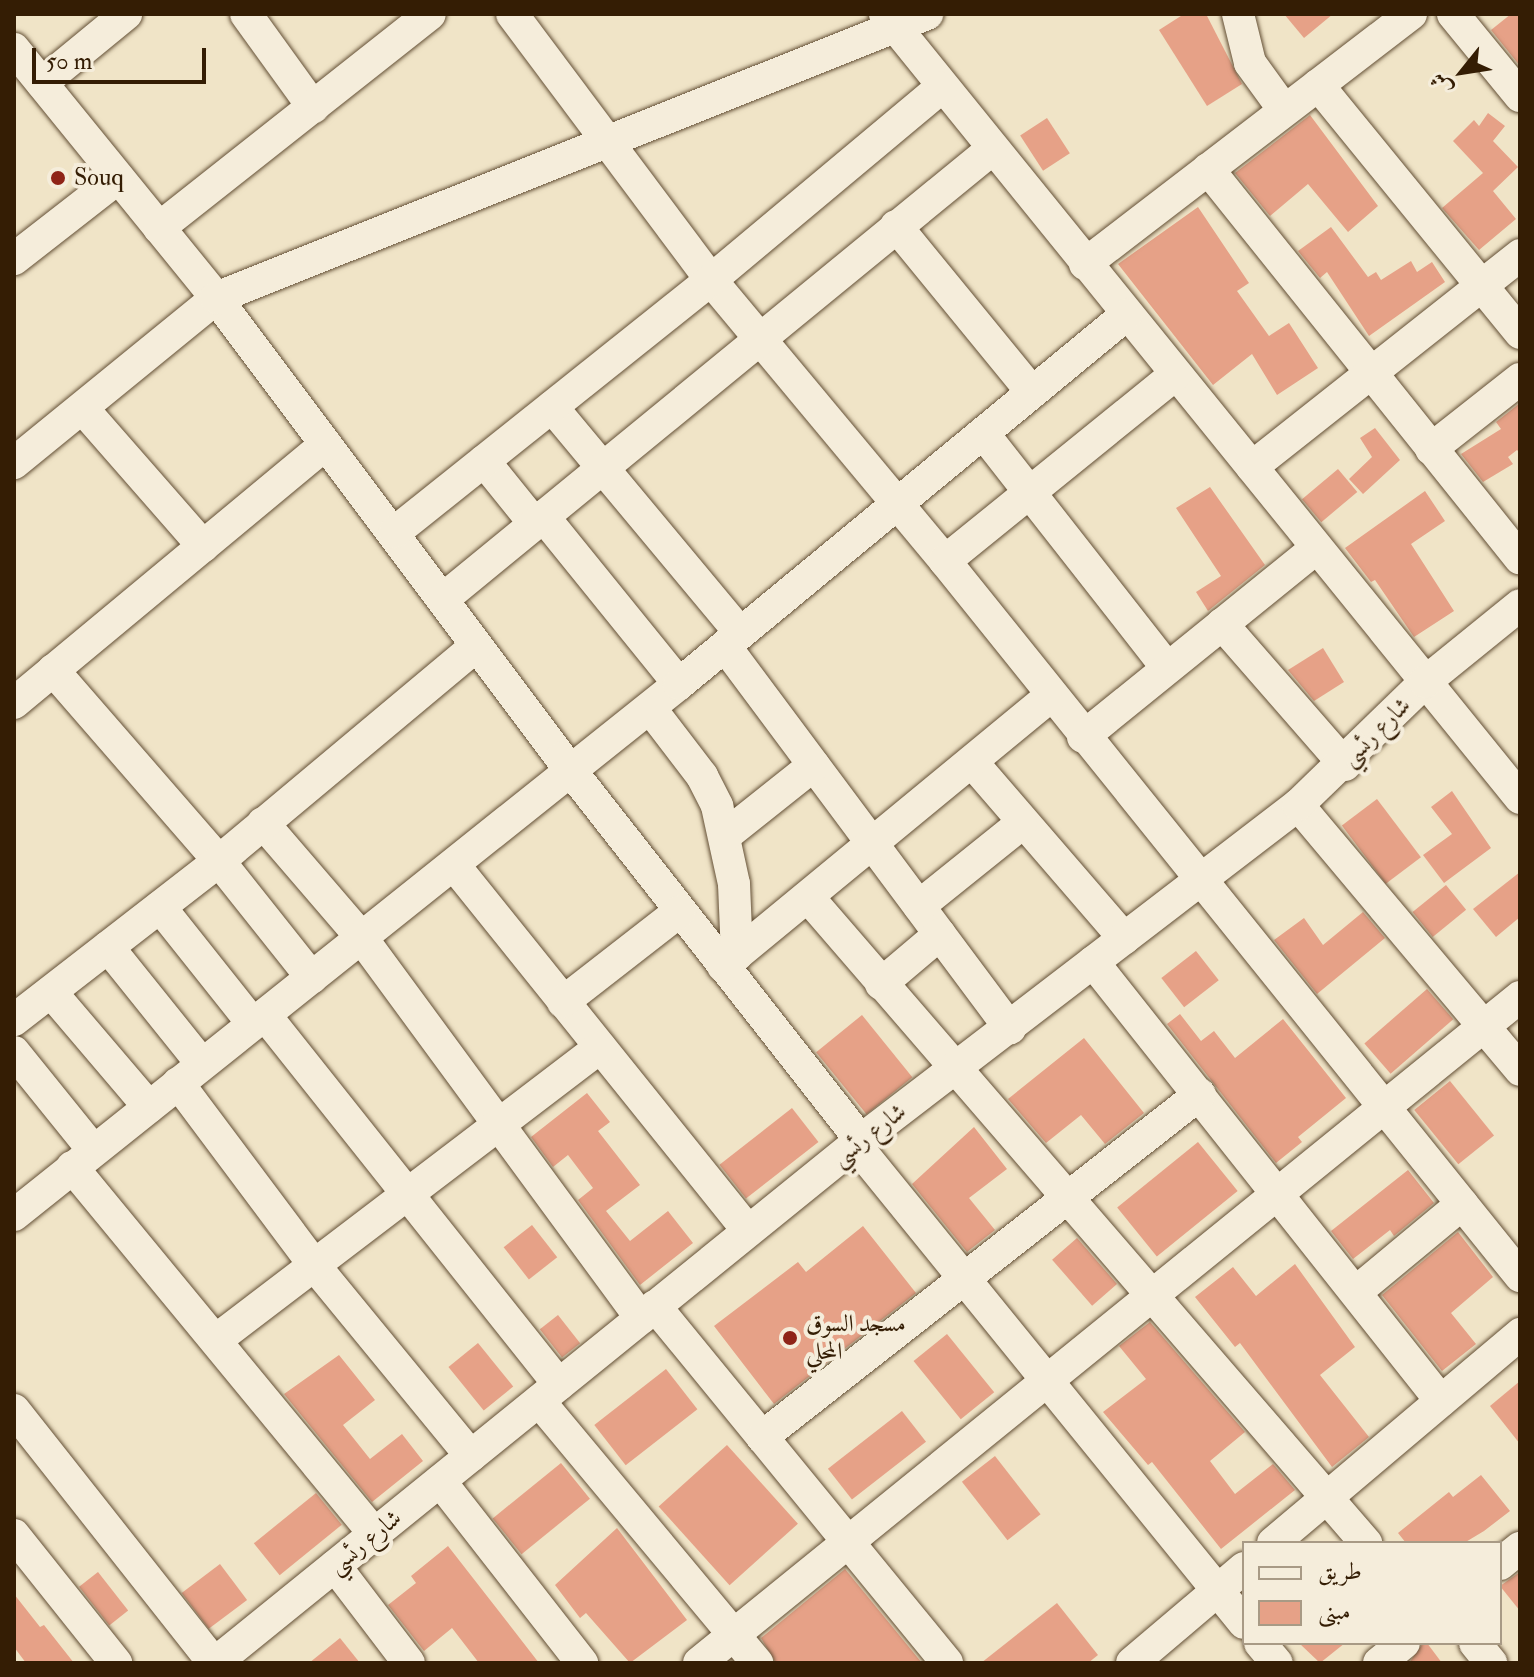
<!DOCTYPE html>
<meta charset="utf-8">
<style>
body{margin:0}
#map{position:relative;width:1534px;height:1677px;overflow:hidden;background:#f0e4c7;font-family:"IM FELL Double Pica",Amiri,serif}
div>[style]{position:absolute}
[style*='--x']{left:calc(var(--x)*1px);top:calc(var(--y)*1px);width:calc(var(--w)*1px);rotate:calc(var(--a)*1deg)}
.building>*{inset:0;background:#e6a187;transform-origin:0 0}
.roads{filter:drop-shadow(0 0 2px #634f35) drop-shadow(0 0 2px #634f35)}
.minor>*{height:32px;margin:-16px;padding:0 16px;transform-origin:16px;border-radius:16px;background:#f5eddb}
.dots>*{width:22px;height:22px;translate:-50% -50%;box-sizing:border-box;border:4px solid #f5eddb;border-radius:50%}
span{translate:-50% -50%;white-space:nowrap;text-align:center;line-height:1.15;-webkit-text-stroke:8px #f5eddb;paint-order:stroke}
.poi-label{font-size:24px;color:#341d04}
.left{translate:0 -50%;text-align:left}
.street-label{font-size:24px;color:#341d04}
.frame{position:absolute;inset:0;border:16px solid #341d04;pointer-events:none}
.legend{position:absolute;left:1242px;top:1541px;width:260px;height:104px;box-sizing:border-box;background:#f5eddb;border:2px solid #a89a85;margin:0;padding:10px 14px;list-style:none;font-size:24px;color:#341d04}
.legend li{display:flex;align-items:center;gap:16px;height:40px}
.legend b{width:40px;border:2px solid #a89a85}
.north{position:absolute;left:1422px;top:32px;width:80px;height:80px;-webkit-text-stroke:6px #f5eddb;paint-order:stroke;rotate:240deg;font-size:22px;font-weight:700;line-height:32px;text-align:center;color:#341d04}
.north::after{content:'';display:block;margin:auto;width:28px;height:36px;background:#341d04;clip-path:polygon(50% 0,100% 100%,50% 72%,0 100%)}
.scale{position:absolute;left:32px;top:48px;width:174px;height:36px;box-sizing:border-box;border:4px solid #341d04;border-top:0;padding-left:10px;font-size:24px;line-height:28px;white-space:nowrap;color:#341d04;-webkit-text-stroke:6px #f5eddb;paint-order:stroke}
</style>
<div id="map">
<div class="building">
<div style="clip-path:polygon(1184px 14px,1206px 14px,1242px 84px,1207px 106px,1159px 30px)"></div>
<div style="clip-path:polygon(1284px 14px,1333px 14px,1304px 38px)"></div>
<div style="clip-path:polygon(1511px 14px,1520px 14px,1520px 66px,1491px 30px)"></div>
<div style="clip-path:polygon(1488px 113px,1505px 126px,1493px 141px,1518px 167px,1493px 191px,1516px 219px,1479px 250px,1442px 208px,1483px 173px,1453px 141px,1474px 120px,1479px 126px)"></div>
<div style="clip-path:polygon(1310px 115px,1378px 206px,1348px 232px,1308px 184px,1270px 216px,1235px 173px)"></div>
<div style="left:1047px;top:118px;width:42px;height:32px;rotate:57deg"></div>
<div style="clip-path:polygon(1198px 207px,1249px 283px,1237px 291px,1269px 336px,1289px 323px,1318px 368px,1277px 395px,1252px 354px,1213px 385px,1118px 264px)"></div>
<div style="clip-path:polygon(1331px 227px,1368px 277px,1376px 272px,1381px 280px,1411px 261px,1417px 272px,1432px 262px,1445px 282px,1369px 336px,1327px 272px,1320px 278px,1298px 251px)"></div>
<div style="clip-path:polygon(1520px 403px,1520px 453px,1517px 450px,1508px 457px,1513px 464px,1483px 482px,1461px 454px,1501px 429px,1496px 422px)"></div>
<div style="clip-path:polygon(1375px 428px,1400px 460px,1363px 494px,1349px 479px,1372px 457px,1360px 438px)"></div>
<div style="left:1338px;top:469px;width:30px;height:47px;rotate:50deg"></div>
<div style="clip-path:polygon(1210px 487px,1265px 565px,1208px 611px,1196px 592px,1221px 576px,1176px 508px)"></div>
<div style="clip-path:polygon(1425px 491px,1445px 521px,1411px 544px,1454px 611px,1414px 637px,1375px 580px,1371px 582px,1345px 548px)"></div>
<div style="clip-path:polygon(1323px 648px,1344px 682px,1314px 701px,1288px 670px)"></div>
<div style="clip-path:polygon(1452px 791px,1491px 848px,1444px 883px,1423px 855px,1452px 834px,1431px 807px)"></div>
<div style="left:1377px;top:799px;width:73px;height:44px;rotate:53deg"></div>
<div style="clip-path:polygon(1520px 872px,1520px 917px,1496px 937px,1473px 909px)"></div>
<div style="left:1446px;top:885px;width:32px;height:43px;rotate:51deg"></div>
<div style="clip-path:polygon(1363px 912px,1385px 938px,1317px 994px,1274px 940px,1304px 918px,1323px 945px)"></div>
<div style="left:1196px;top:951px;width:37px;height:44px;rotate:52deg"></div>
<div style="left:1427px;top:989px;width:40px;height:83px;rotate:49deg"></div>
<div style="clip-path:polygon(1180px 1014px,1201px 1041px,1214px 1031px,1235px 1058px,1283px 1019px,1346px 1098px,1298px 1137px,1302px 1142px,1276px 1163px,1167px 1024px)"></div>
<div style="left:862px;top:1015px;width:80px;height:59px;rotate:51deg"></div>
<div style="clip-path:polygon(1084px 1038px,1144px 1113px,1105px 1144px,1081px 1115px,1046px 1143px,1008px 1099px)"></div>
<div style="left:1450px;top:1081px;width:70px;height:46px;rotate:51deg"></div>
<div style="clip-path:polygon(587px 1093px,610px 1122px,598px 1131px,640px 1185px,606px 1211px,630px 1241px,668px 1211px,693px 1243px,640px 1285px,578px 1200px,593px 1188px,568px 1155px,553px 1167px,531px 1137px)"></div>
<div style="left:792px;top:1108px;width:43px;height:92px;rotate:52deg"></div>
<div style="clip-path:polygon(974px 1127px,1007px 1169px,969px 1198px,995px 1230px,967px 1252px,912px 1184px)"></div>
<div style="left:1198px;top:1142px;width:63px;height:104px;rotate:51deg"></div>
<div style="clip-path:polygon(1408px 1170px,1434px 1203px,1394px 1236px,1390px 1230px,1353px 1259px,1331px 1231px)"></div>
<div style="left:532px;top:1225px;width:41px;height:36px;rotate:52deg"></div>
<div style="clip-path:polygon(863px 1226px,916px 1293px,774px 1404px,714px 1326px,798px 1262px,806px 1272px)"></div>
<div style="clip-path:polygon(1458px 1232px,1493px 1277px,1451px 1313px,1476px 1344px,1442px 1371px,1382px 1295px)"></div>
<div style="left:1077px;top:1238px;width:61px;height:33px;rotate:49deg"></div>
<div style="clip-path:polygon(1295px 1264px,1355px 1347px,1320px 1375px,1369px 1437px,1332px 1467px,1240px 1343px,1235px 1347px,1195px 1297px,1233px 1267px,1256px 1296px)"></div>
<div style="left:558px;top:1315px;width:36px;height:23px;rotate:52deg"></div>
<div style="clip-path:polygon(1150px 1322px,1245px 1432px,1210px 1461px,1235px 1494px,1273px 1464px,1295px 1490px,1221px 1549px,1152px 1462px,1148px 1465px,1103px 1412px,1146px 1379px,1119px 1346px)"></div>
<div style="left:947px;top:1334px;width:75px;height:43px;rotate:51deg"></div>
<div style="left:478px;top:1343px;width:56px;height:38px;rotate:51deg"></div>
<div style="clip-path:polygon(339px 1355px,375px 1400px,343px 1425px,370px 1459px,402px 1434px,423px 1461px,372px 1502px,284px 1394px)"></div>
<div style="left:666px;top:1369px;width:51px;height:91px;rotate:52deg"></div>
<div style="clip-path:polygon(1520px 1381px,1520px 1444px,1490px 1406px)"></div>
<div style="left:902px;top:1411px;width:39px;height:94px;rotate:52deg"></div>
<div style="left:727px;top:1445px;width:106px;height:92px;rotate:48deg"></div>
<div style="left:995px;top:1456px;width:74px;height:42px;rotate:52deg"></div>
<div style="left:561px;top:1463px;width:46px;height:88px;rotate:51deg"></div>
<div style="clip-path:polygon(1481px 1475px,1510px 1511px,1484px 1531px,1464px 1543px,1406px 1543px,1398px 1533px,1449px 1492px,1453px 1497px)"></div>
<div style="left:316px;top:1493px;width:41px;height:80px;rotate:51deg"></div>
<div style="clip-path:polygon(617px 1528px,687px 1620px,630px 1663px,586px 1613px,580px 1618px,555px 1585px)"></div>
<div style="clip-path:polygon(448px 1546px,515px 1632px,539px 1663px,479px 1663px,452px 1628px,424px 1651px,388px 1605px,416px 1583px,411px 1576px)"></div>
<div style="left:220px;top:1564px;width:45px;height:48px;rotate:53deg"></div>
<div style="clip-path:polygon(845px 1569px,922px 1663px,776px 1663px,761px 1638px)"></div>
<div style="left:98px;top:1572px;width:49px;height:24px;rotate:52deg"></div>
<div style="clip-path:polygon(1520px 1572px,1520px 1611px,1500px 1586px)"></div>
<div style="clip-path:polygon(14px 1594px,40px 1627px,44px 1625px,74px 1663px,26px 1663px,14px 1647px)"></div>
<div style="clip-path:polygon(1057px 1603px,1098px 1655px,1088px 1663px,981px 1663px)"></div>
<div style="clip-path:polygon(340px 1638px,360px 1663px,309px 1663px)"></div>
<div style="clip-path:polygon(1299px 1643px,1345px 1643px,1320px 1663px)"></div>
<div style="clip-path:polygon(1423px 1643px,1427px 1643px,1442px 1663px,1409px 1663px)"></div>
</div>
<div class="roads">
<div class="minor">
<div style="--x:246;--y:14;--w:115;--a:54.2"></div>
<div style="--x:512;--y:14;--w:332;--a:53.2"></div>
<div style="--x:711;--y:280;--w:366;--a:50.2"></div>
<div style="--x:945;--y:561;--w:918;--a:51.19"></div>
<div style="--x:885;--y:14;--w:1009;--a:50.99"></div>
<div style="--x:1238;--y:14;--w:50;--a:76.2"></div>
<div style="--x:1250;--y:63;--w:58;--a:54.1"></div>
<div style="--x:1453;--y:14;--w:106;--a:50.7"></div>
<div style="--x:14;--y:49;--w:321;--a:50.9"></div>
<div style="--x:216;--y:298;--w:575;--a:53.13"></div>
<div style="--x:561;--y:758;--w:486;--a:51.9"></div>
<div style="--x:42;--y:83;--w:109;--a:-39.4"></div>
<div style="--x:1318;--y:85;--w:320;--a:50.8"></div>
<div style="--x:1208;--y:169;--w:499;--a:51.3"></div>
<div style="--x:896;--y:226;--w:215;--a:50.7"></div>
<div style="--x:159;--y:228;--w:345;--a:-38.3"></div>
<div style="--x:14;--y:259;--w:132;--a:-37.9"></div>
<div style="--x:1085;--y:264;--w:411;--a:-37.5"></div>
<div style="--x:552;--y:407;--w:294;--a:50.2"></div>
<div style="--x:84;--y:410;--w:181;--a:48.8"></div>
<div style="--x:983;--y:433;--w:298;--a:51.9"></div>
<div style="--x:1431;--y:449;--w:113;--a:-38.2"></div>
<div style="--x:484;--y:461;--w:80;--a:51.1"></div>
<div style="--x:14;--y:463;--w:261;--a:-39.2"></div>
<div style="--x:216;--y:298;--w:766;--a:-21.77"></div>
<div style="--x:1252;--y:467;--w:342;--a:-38.3"></div>
<div style="--x:543;--y:516;--w:216;--a:51"></div>
<div style="--x:395;--y:532;--w:404;--a:-38.6"></div>
<div style="--x:711;--y:280;--w:300;--a:-39.9"></div>
<div style="--x:945;--y:561;--w:296;--a:-39"></div>
<div style="--x:443;--y:599;--w:708;--a:-39.33"></div>
<div style="--x:1222;--y:624;--w:187;--a:48.9"></div>
<div style="--x:725;--y:646;--w:477;--a:53.3"></div>
<div style="--x:53;--y:670;--w:253;--a:49"></div>
<div style="--x:219;--y:861;--w:149;--a:51.5"></div>
<div style="--x:14;--y:703;--w:405;--a:-39.7"></div>
<div style="--x:650;--y:708;--w:86;--a:52.6"></div>
<div style="--x:702;--y:776;--w:34;--a:63"></div>
<div style="--x:717;--y:806;--w:80;--a:77.7"></div>
<div style="--x:734;--y:884;--w:71;--a:87.6"></div>
<div style="--x:1083;--y:737;--w:299;--a:-39"></div>
<div style="--x:972;--y:762;--w:233;--a:49.2"></div>
<div style="--x:1298;--y:805;--w:346;--a:50"></div>
<div style="--x:263;--y:823;--w:150;--a:49.3"></div>
<div style="--x:361;--y:937;--w:473;--a:53.7"></div>
<div style="--x:726;--y:835;--w:112;--a:-38.5"></div>
<div style="--x:454;--y:865;--w:469;--a:51.2"></div>
<div style="--x:808;--y:897;--w:854;--a:49.18"></div>
<div style="--x:919;--y:906;--w:131;--a:-38.8"></div>
<div style="--x:160;--y:907;--w:149;--a:51.5"></div>
<div style="--x:108;--y:947;--w:150;--a:51.2"></div>
<div style="--x:1093;--y:962;--w:560;--a:51.6"></div>
<div style="--x:723;--y:966;--w:426;--a:-39.5"></div>
<div style="--x:881;--y:984;--w:77;--a:-40.3"></div>
<div style="--x:51;--y:992;--w:151;--a:49.6"></div>
<div style="--x:563;--y:1002;--w:148;--a:-37.9"></div>
<div style="--x:265;--y:1015;--w:472;--a:51.5"></div>
<div style="--x:14;--y:1020;--w:259;--a:-37.8"></div>
<div style="--x:219;--y:861;--w:335;--a:-39.9"></div>
<div style="--x:14;--y:1052;--w:126;--a:51.1"></div>
<div style="--x:178;--y:1083;--w:227;--a:53.2"></div>
<div style="--x:314;--y:1265;--w:247;--a:50.6"></div>
<div style="--x:855;--y:1144;--w:617;--a:50.92"></div>
<div style="--x:72;--y:1167;--w:475;--a:50.5"></div>
<div style="--x:14;--y:1215;--w:851;--a:-38.61"></div>
<div style="--x:679;--y:684;--w:580;--a:-39.54"></div>
<div style="--x:1356;--y:1292;--w:138;--a:-39.7"></div>
<div style="--x:655;--y:1306;--w:461;--a:50.7"></div>
<div style="--x:216;--y:1340;--w:483;--a:-37.3"></div>
<div style="--x:539;--y:1401;--w:341;--a:50.2"></div>
<div style="--x:14;--y:1410;--w:323;--a:51.7"></div>
<div style="--x:762;--y:1437;--w:556;--a:-38.06"></div>
<div style="--x:440;--y:1481;--w:231;--a:52"></div>
<div style="--x:14;--y:1535;--w:164;--a:51.4"></div>
<div style="--x:1273;--y:1543;--w:324;--a:-40.2"></div>
<div style="--x:1500;--y:1564;--w:26;--a:-39"></div>
<div style="--x:335;--y:1566;--w:122;--a:52.7"></div>
<div style="--x:1260;--y:1643;--w:26;--a:50"></div>
<div style="--x:1475;--y:1643;--w:26;--a:51"></div>
<div style="--x:215;--y:1663;--w:831;--a:-38.99"></div>
<div style="--x:861;--y:1140;--w:551;--a:-37.47"></div>
<div style="--x:1298;--y:805;--w:177;--a:-44.1"></div>
<div style="--x:1425;--y:682;--w:122;--a:-39"></div>
<div style="--x:699;--y:1663;--w:1057;--a:-39.05"></div>
<div style="--x:1132;--y:1663;--w:147;--a:-40.3"></div>
<div style="--x:1379;--y:1663;--w:32;--a:-39"></div>
</div>
</div>
<div class="dots">
<div style="left:58px;top:178px;background:#8f2418"></div>
<div style="left:790px;top:1338px;background:#8f2418"></div>
</div>
<div class="poi-label">
<span class="left" style="left:74px;top:178px">Souq</span>
<span class="left" style="left:806px;top:1338px">مسجد السوق<br>المحلي</span>
</div>
<div class="street-label">
<span style="left:1376px;top:732px;rotate:-45deg">شارع رئسي</span>
<span style="left:869px;top:1135px;rotate:-38deg">شارع رئسي</span>
<span style="left:365px;top:1542px;rotate:-39deg">شارع رئسي</span>
</div>
<div class="frame"></div>
<ul class="legend">
<li><b style="height:10px;background:#f5eddb"></b>طريق</li>
<li><b style="height:22px;background:#e6a187"></b>مبنى</li>
</ul>
<div class="north">ش</div>
<div class="scale">50 m</div>
</div>
